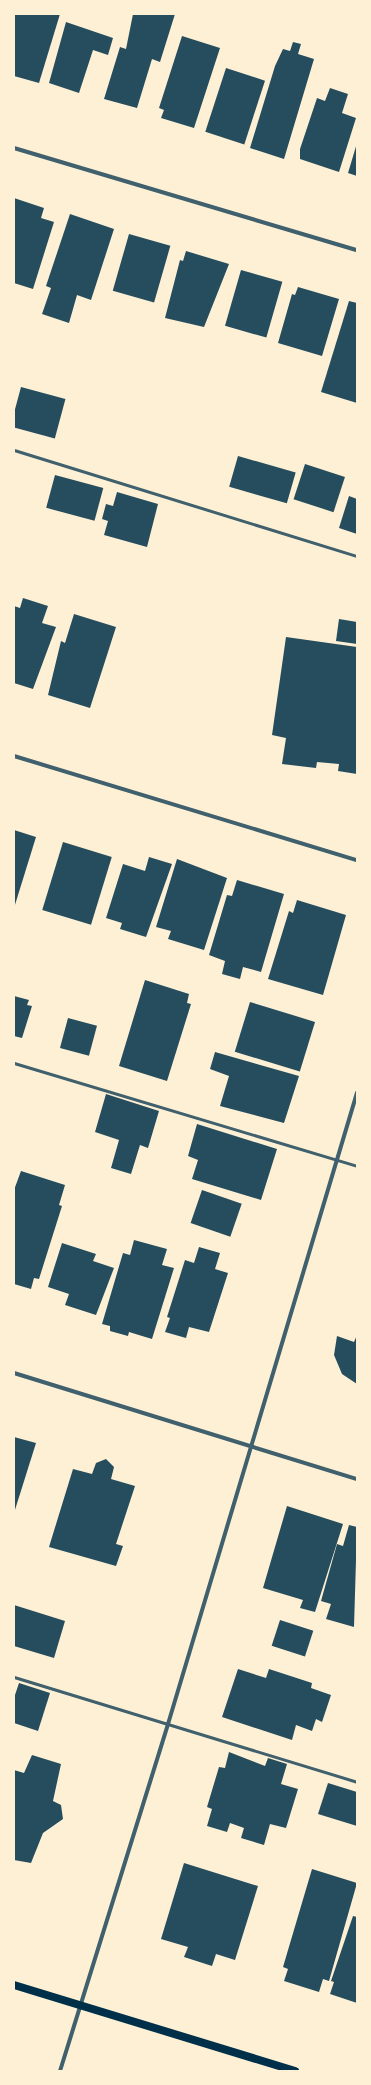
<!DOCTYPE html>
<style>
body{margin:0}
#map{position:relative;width:371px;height:2085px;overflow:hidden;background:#fdf0d5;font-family:"Archivo Narrow",sans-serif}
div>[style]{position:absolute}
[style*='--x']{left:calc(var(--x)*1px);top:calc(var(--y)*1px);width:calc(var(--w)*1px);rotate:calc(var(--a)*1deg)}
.building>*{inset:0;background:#264d5e;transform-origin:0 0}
.service>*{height:3px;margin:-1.5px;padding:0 1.5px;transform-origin:1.5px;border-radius:1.5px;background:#3f606c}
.minor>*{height:4px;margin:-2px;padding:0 2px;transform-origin:2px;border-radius:2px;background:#3f606c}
.secondary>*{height:8px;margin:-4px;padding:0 4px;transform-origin:4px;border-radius:4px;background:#003049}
span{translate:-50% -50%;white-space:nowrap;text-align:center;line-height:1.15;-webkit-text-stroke:3px #fdf0d5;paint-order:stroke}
.frame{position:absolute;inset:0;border:15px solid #fdf0d5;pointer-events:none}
</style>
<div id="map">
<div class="building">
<div style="clip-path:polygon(14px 14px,60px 14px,39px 83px,14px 76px)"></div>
<div style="clip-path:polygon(133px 14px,175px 14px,160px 62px,152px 59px,137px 108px,104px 99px,120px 47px,126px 49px)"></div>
<div style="clip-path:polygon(66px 22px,113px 38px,108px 55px,93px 50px,79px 93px,49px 83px)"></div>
<div style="clip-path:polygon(182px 36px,220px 48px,194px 128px,161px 118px,164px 110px,159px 108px)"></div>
<div style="clip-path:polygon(293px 42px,301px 44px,298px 54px,314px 59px,284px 159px,250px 148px,275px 66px,283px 49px,290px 51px)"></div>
<div style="left:226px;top:68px;width:41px;height:67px;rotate:18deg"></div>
<div style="clip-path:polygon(330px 88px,348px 94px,342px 113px,356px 118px,339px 172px,300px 159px,300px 149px,317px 98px,325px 101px)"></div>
<div style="clip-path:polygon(357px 143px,357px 176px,348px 173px)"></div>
<div style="clip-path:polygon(14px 198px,44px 208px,41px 218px,54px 222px,33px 289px,14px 283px)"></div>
<div style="clip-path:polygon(70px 214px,114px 229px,91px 300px,77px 295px,69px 323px,42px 314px,51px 288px,46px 286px)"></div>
<div style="left:129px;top:234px;width:43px;height:59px;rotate:16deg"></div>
<div style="clip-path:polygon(186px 251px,229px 264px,204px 327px,165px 318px,180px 260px,183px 261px)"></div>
<div style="left:241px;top:270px;width:43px;height:58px;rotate:16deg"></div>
<div style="clip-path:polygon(298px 287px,339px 299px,322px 356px,278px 343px,292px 294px,295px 295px)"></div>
<div style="clip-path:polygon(349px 301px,357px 303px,357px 403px,321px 392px)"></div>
<div style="left:21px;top:387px;width:46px;height:41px;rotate:15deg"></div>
<div style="left:238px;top:456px;width:60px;height:32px;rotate:16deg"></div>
<div style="left:305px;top:464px;width:42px;height:37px;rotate:18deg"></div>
<div style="left:55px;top:475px;width:50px;height:34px;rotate:15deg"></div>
<div style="clip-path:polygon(117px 492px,158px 504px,147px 547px,104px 535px,108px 521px,102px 519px,106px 504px,113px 506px)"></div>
<div style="clip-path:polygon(349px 496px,357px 499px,357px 534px,339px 528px)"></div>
<div style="clip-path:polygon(23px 598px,48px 606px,42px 623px,56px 627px,33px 689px,14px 683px,14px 606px,20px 608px)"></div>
<div style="clip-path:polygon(74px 614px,116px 627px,90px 708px,48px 695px,61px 641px,65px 643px)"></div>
<div style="clip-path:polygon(339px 619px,357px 622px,357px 644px,336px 641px)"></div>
<div style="clip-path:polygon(286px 637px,357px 647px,357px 774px,338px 771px,339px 764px,317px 762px,316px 768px,282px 764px,286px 738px,272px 735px)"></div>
<div style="clip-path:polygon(14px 830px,36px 837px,14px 908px)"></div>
<div style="left:63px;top:842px;width:51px;height:71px;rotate:17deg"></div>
<div style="clip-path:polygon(149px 857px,172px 864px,146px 937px,120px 929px,122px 923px,106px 918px,123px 864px,145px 871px)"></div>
<div style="clip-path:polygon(177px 859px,227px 878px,204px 950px,168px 939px,171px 931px,156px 927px)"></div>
<div style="clip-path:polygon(237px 880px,284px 894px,261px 972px,243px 967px,240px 979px,222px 974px,225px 961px,209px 955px,227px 895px,232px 896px)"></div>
<div style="clip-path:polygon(297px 900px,346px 915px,323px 995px,268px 979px,289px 911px,293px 913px)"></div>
<div style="clip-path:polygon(145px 980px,189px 994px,187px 1003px,191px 1004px,167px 1081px,119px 1066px)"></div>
<div style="clip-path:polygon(14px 996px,29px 1000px,27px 1005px,32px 1006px,22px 1038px,14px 1036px)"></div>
<div style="left:250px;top:1002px;width:68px;height:52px;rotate:17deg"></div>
<div style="left:68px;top:1018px;width:30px;height:31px;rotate:15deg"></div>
<div style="clip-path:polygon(215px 1052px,299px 1076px,284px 1123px,220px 1106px,229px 1076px,210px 1069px)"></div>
<div style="clip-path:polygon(106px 1094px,159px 1111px,148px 1148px,140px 1145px,131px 1174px,111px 1168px,119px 1140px,95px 1132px)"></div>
<div style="clip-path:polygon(197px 1124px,277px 1149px,261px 1200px,192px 1179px,198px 1160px,188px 1156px)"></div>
<div style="clip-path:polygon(21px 1171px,65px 1185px,59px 1205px,62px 1206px,39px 1279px,34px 1278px,31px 1289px,14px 1284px,14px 1190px)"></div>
<div style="left:202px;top:1190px;width:42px;height:35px;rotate:19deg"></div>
<div style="clip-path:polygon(134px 1240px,167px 1249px,162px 1265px,174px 1268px,152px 1339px,129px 1332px,128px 1336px,110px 1331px,110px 1326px,102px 1324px,123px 1253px,130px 1255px)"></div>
<div style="clip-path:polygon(62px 1243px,96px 1254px,93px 1261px,114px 1268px,96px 1315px,65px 1305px,69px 1294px,48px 1287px)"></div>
<div style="clip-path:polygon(199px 1247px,220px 1253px,215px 1269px,228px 1273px,209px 1332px,189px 1327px,186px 1338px,165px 1332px,170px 1318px,167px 1317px,185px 1260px,194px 1263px)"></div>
<div style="clip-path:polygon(357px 1335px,357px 1384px,342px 1374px,334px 1355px,337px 1336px,354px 1342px)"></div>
<div style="clip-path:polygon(14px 1437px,36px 1443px,14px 1513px)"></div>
<div style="clip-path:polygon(106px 1459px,114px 1467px,111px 1479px,135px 1486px,116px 1544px,123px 1546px,116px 1566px,49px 1547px,73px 1469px,92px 1474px,96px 1463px)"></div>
<div style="clip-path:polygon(287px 1506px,343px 1524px,315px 1612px,300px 1608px,303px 1600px,263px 1588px)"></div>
<div style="clip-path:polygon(349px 1525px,357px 1527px,354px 1627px,326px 1619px,331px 1604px,321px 1601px,337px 1544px,343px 1546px)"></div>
<div style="clip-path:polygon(14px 1605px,65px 1621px,54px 1658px,14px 1646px)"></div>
<div style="left:280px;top:1620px;width:35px;height:27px;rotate:18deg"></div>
<div style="clip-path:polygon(238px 1669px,266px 1678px,269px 1669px,312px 1683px,311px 1688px,331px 1695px,322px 1722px,316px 1719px,312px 1731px,296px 1725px,292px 1740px,222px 1717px)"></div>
<div style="clip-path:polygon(19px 1683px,50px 1693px,38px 1731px,14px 1723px,14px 1698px)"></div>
<div style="clip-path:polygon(229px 1752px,265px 1766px,268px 1758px,287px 1764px,281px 1784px,298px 1789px,286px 1828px,270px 1824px,264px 1845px,241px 1838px,244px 1828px,230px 1823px,227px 1832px,207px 1826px,212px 1809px,207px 1807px,219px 1767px,225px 1768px)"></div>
<div style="clip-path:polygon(32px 1755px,61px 1764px,53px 1801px,61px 1805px,63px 1819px,43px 1833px,31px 1863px,14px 1860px,14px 1770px,24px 1773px)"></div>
<div style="clip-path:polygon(328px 1783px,357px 1792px,357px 1826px,318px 1814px)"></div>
<div style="clip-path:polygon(184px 1863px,258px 1886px,235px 1960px,216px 1954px,212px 1966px,184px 1957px,188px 1947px,161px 1939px)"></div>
<div style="clip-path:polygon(312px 1869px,357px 1883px,329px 1981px,323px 1979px,319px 1992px,284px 1981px,288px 1969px,283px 1967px)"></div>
<div style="clip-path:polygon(353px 1916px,357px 1917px,357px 2003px,330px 1994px,334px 1982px,331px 1981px)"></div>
</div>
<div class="service">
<div style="--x:14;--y:450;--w:359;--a:17.2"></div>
<div style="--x:14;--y:1063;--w:358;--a:16.7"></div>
<div style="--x:14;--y:1677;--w:359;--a:17"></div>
</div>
<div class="minor">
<div style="--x:14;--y:148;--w:358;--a:16.6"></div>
<div style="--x:14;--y:756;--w:358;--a:16.9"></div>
<div style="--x:14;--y:1373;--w:359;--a:17.2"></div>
<div style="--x:60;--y:2071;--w:363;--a:-72.7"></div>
<div style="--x:168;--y:1724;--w:659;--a:-73.33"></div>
</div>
<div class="secondary">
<div style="--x:14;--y:1985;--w:294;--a:17"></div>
</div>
<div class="frame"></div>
</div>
